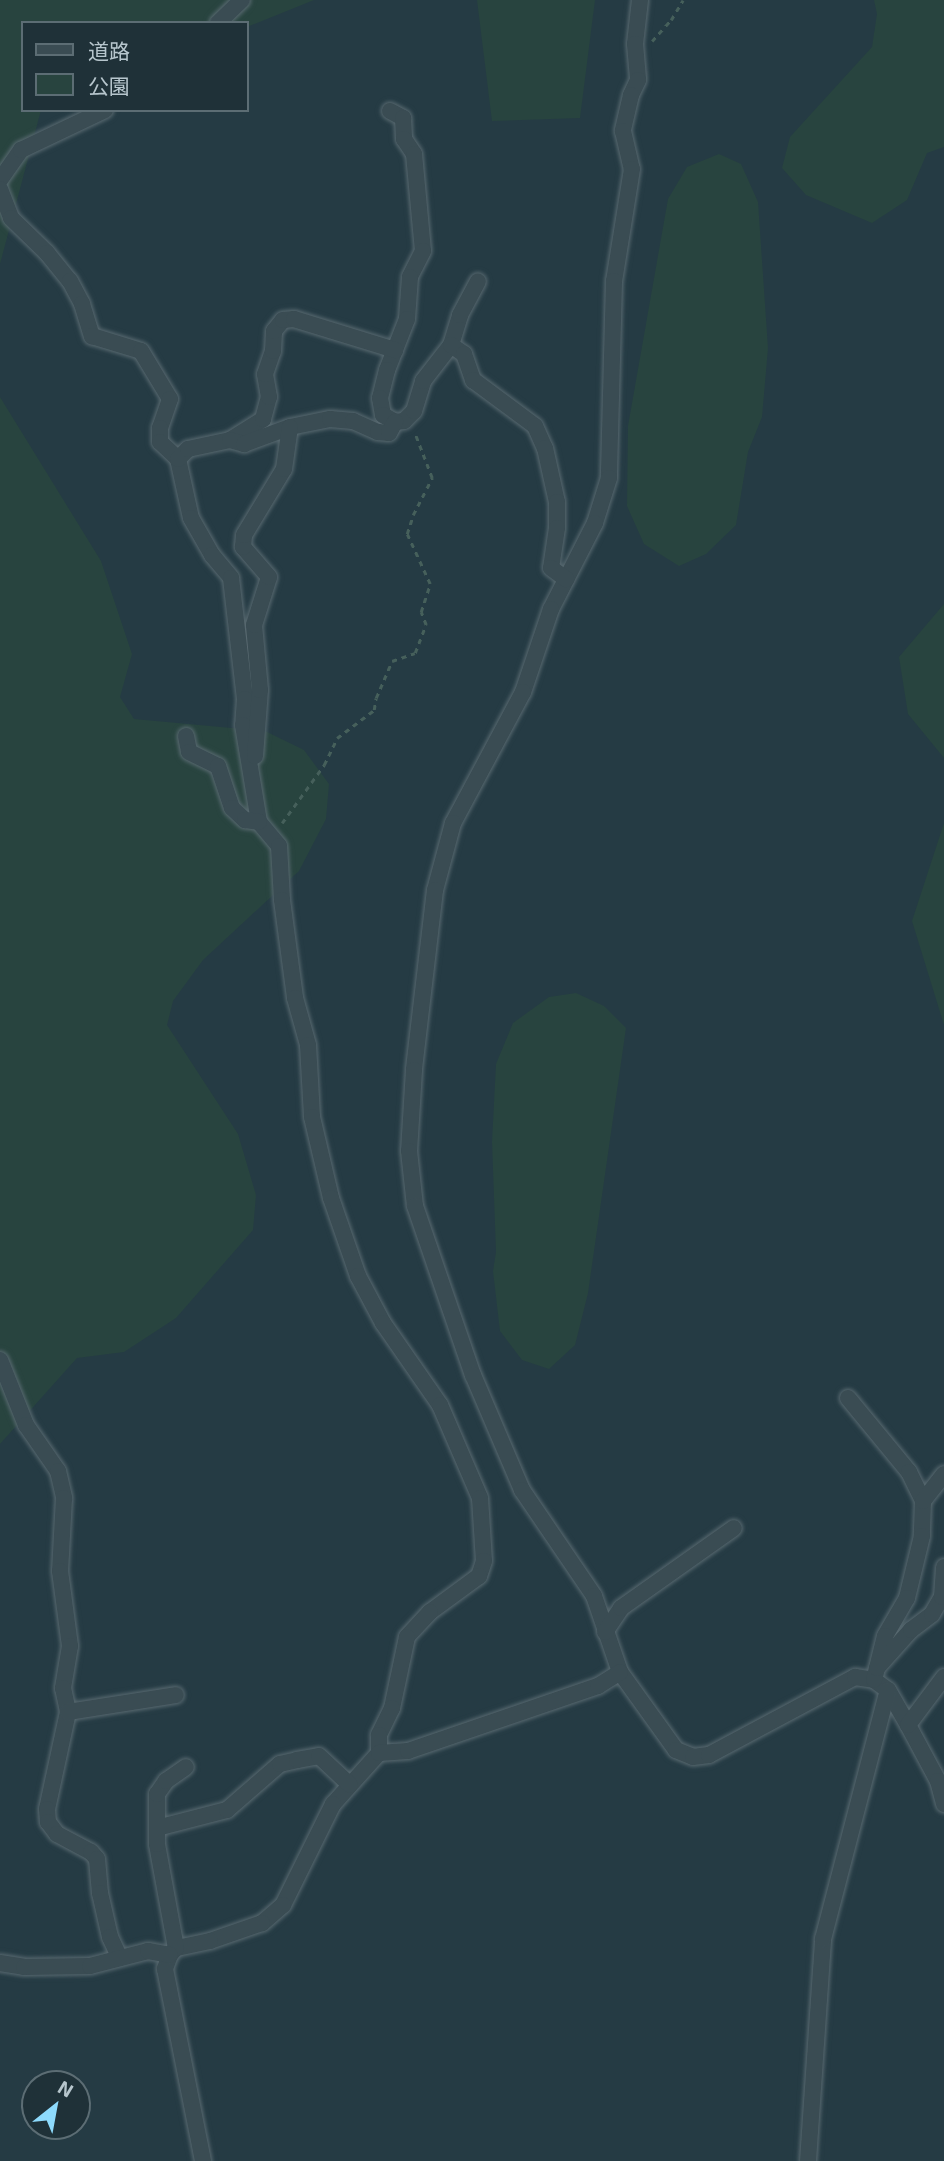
<!DOCTYPE html>
<meta charset="utf-8">
<style>
body{margin:0}
#map{position:relative;width:944px;height:2161px;overflow:hidden;background:#253b44;font-family:"Exo 2","Noto Sans JP",sans-serif}
div>[style]{position:absolute}
[style*='--x']{left:calc(var(--x)*1px);top:calc(var(--y)*1px);width:calc(var(--w)*1px);rotate:calc(var(--a)*1deg)}
.green>*{inset:0;background:#28443f}
.path>*{height:2.5px;margin-top:-1.25px;transform-origin:0;background:repeating-linear-gradient(90deg,#46605b 0 5px,transparent 0 10px)}
.roads{filter:drop-shadow(0 0 2px #586970) drop-shadow(0 0 2px #586970)}
.minor>*{height:16px;margin:-8px;padding:0 8px;transform-origin:8px;border-radius:8px;background:#3a4c53}
span{translate:-50% -50%;white-space:nowrap;text-align:center;line-height:1.15;-webkit-text-stroke:5px #1f3138;paint-order:stroke}
.legend{position:absolute;left:21px;top:21px;width:228px;height:91px;box-sizing:border-box;background:#1f3138;border:2px solid #5c6d74;margin:0;padding:9px 12px;list-style:none;font-size:21px;color:#b7c6cd}
.legend li{display:flex;align-items:center;gap:14px;height:35px}
.legend b{width:35px;border:2px solid #5c6d74}
.north{position:absolute;left:21px;top:2070px;width:70px;height:70px;box-sizing:border-box;background:#1f3138;border:2px solid #5c6d74;border-radius:50%;rotate:31deg;font-size:19px;font-weight:700;line-height:28px;text-align:center;color:#b7c6cd}
.north::after{content:'';display:block;margin:auto;width:24px;height:32px;background:#8ddafc;clip-path:polygon(50% 0,100% 100%,50% 72%,0 100%)}
</style>
<div id="map">
<div class="green">
<div style="clip-path:polygon(0 0,314px 0,247px 27px,247px 23px,23px 23px,23px 110px,41px 110px,0 264px)"></div>
<div style="clip-path:polygon(477px 0,595px 0,580px 118px,492px 121px)"></div>
<div style="clip-path:polygon(874px 0,944px 0,944px 147px,927px 153px,907px 200px,872px 223px,806px 195px,782px 168px,790px 137px,872px 47px,877px 14px)"></div>
<div style="clip-path:polygon(719px 154px,741px 164px,758px 202px,768px 348px,762px 417px,748px 452px,736px 525px,706px 554px,679px 566px,644px 544px,627px 506px,628px 426px,668px 199px,687px 167px)"></div>
<div style="clip-path:polygon(0 397px,101px 561px,132px 654px,120px 697px,134px 719px,265px 731px,304px 750px,329px 784px,326px 819px,299px 871px,203px 960px,173px 1001px,167px 1025px,238px 1134px,256px 1195px,253px 1230px,176px 1318px,124px 1352px,77px 1358px,0 1444px)"></div>
<div style="clip-path:polygon(944px 604px,944px 758px,908px 714px,899px 657px)"></div>
<div style="clip-path:polygon(944px 823px,944px 1025px,912px 921px)"></div>
<div style="clip-path:polygon(576px 993px,604px 1006px,626px 1028px,588px 1293px,575px 1345px,549px 1369px,522px 1360px,500px 1331px,493px 1271px,496px 1252px,492px 1142px,496px 1064px,513px 1023px,549px 997px)"></div>
</div>
<div class="path">
<div style="--x:652;--y:41;--w:28;--a:-48"></div>
<div style="--x:671;--y:20;--w:23;--a:-59"></div>
<div style="--x:282;--y:823;--w:72;--a:-54.1"></div>
<div style="--x:324;--y:765;--w:30;--a:-64"></div>
<div style="--x:337;--y:738;--w:46;--a:-37.1"></div>
<div style="--x:374;--y:710;--w:12;--a:-81"></div>
<div style="--x:376;--y:698;--w:40;--a:-66.6"></div>
<div style="--x:392;--y:661;--w:24;--a:-19"></div>
<div style="--x:415;--y:653;--w:30;--a:-69"></div>
<div style="--x:426;--y:625;--w:14;--a:-111"></div>
<div style="--x:421;--y:612;--w:29;--a:-72"></div>
<div style="--x:430;--y:584;--w:55;--a:-114.7"></div>
<div style="--x:407;--y:534;--w:20;--a:-72"></div>
<div style="--x:413;--y:515;--w:42;--a:-62.8"></div>
<div style="--x:432;--y:478;--w:47;--a:-111.1"></div>
</div>
<div class="roads">
<div class="minor">
<div style="--x:640;--y:0;--w:44;--a:96.5"></div>
<div style="--x:635;--y:44;--w:36;--a:85"></div>
<div style="--x:638;--y:80;--w:17;--a:115"></div>
<div style="--x:631;--y:95;--w:37;--a:103"></div>
<div style="--x:623;--y:131;--w:39;--a:77"></div>
<div style="--x:632;--y:169;--w:113;--a:99.1"></div>
<div style="--x:614;--y:281;--w:197;--a:91.5"></div>
<div style="--x:609;--y:478;--w:47;--a:107.3"></div>
<div style="--x:595;--y:523;--w:97;--a:117.1"></div>
<div style="--x:551;--y:609;--w:88;--a:108.6"></div>
<div style="--x:523;--y:692;--w:149;--a:118.1"></div>
<div style="--x:453;--y:823;--w:69;--a:105"></div>
<div style="--x:435;--y:890;--w:181;--a:96.7"></div>
<div style="--x:414;--y:1070;--w:81;--a:93.5"></div>
<div style="--x:409;--y:1151;--w:55;--a:83.8"></div>
<div style="--x:415;--y:1206;--w:179;--a:71.1"></div>
<div style="--x:473;--y:1375;--w:125;--a:66.9"></div>
<div style="--x:522;--y:1490;--w:128;--a:55.8"></div>
<div style="--x:594;--y:1596;--w:80;--a:71.1"></div>
<div style="--x:620;--y:1672;--w:96;--a:54.3"></div>
<div style="--x:676;--y:1750;--w:18;--a:22"></div>
<div style="--x:693;--y:1757;--w:16;--a:-7"></div>
<div style="--x:709;--y:1755;--w:166;--a:-28.1"></div>
<div style="--x:855;--y:1677;--w:19;--a:9"></div>
<div style="--x:874;--y:1680;--w:17;--a:36"></div>
<div style="--x:888;--y:1690;--w:40;--a:60.3"></div>
<div style="--x:908;--y:1725;--w:64;--a:61.8"></div>
<div style="--x:938;--y:1781;--w:24;--a:75"></div>
<div style="--x:218;--y:23;--w:33;--a:-44"></div>
<div style="--x:390;--y:111;--w:15;--a:28"></div>
<div style="--x:403;--y:118;--w:21;--a:87"></div>
<div style="--x:404;--y:139;--w:18;--a:56"></div>
<div style="--x:414;--y:154;--w:97;--a:84.7"></div>
<div style="--x:423;--y:251;--w:29;--a:117"></div>
<div style="--x:410;--y:277;--w:42;--a:94.1"></div>
<div style="--x:407;--y:319;--w:55;--a:111.4"></div>
<div style="--x:387;--y:370;--w:29;--a:104"></div>
<div style="--x:380;--y:398;--w:17;--a:80"></div>
<div style="--x:383;--y:415;--w:14;--a:30"></div>
<div style="--x:395;--y:422;--w:9;--a:-6"></div>
<div style="--x:404;--y:421;--w:14;--a:-45"></div>
<div style="--x:414;--y:411;--w:31;--a:-73"></div>
<div style="--x:423;--y:381;--w:46;--a:-52.1"></div>
<div style="--x:451;--y:345;--w:31;--a:-73"></div>
<div style="--x:460;--y:315;--w:38;--a:-62"></div>
<div style="--x:0;--y:180;--w:37;--a:-55"></div>
<div style="--x:21;--y:150;--w:93;--a:-25.5"></div>
<div style="--x:0;--y:189;--w:31;--a:69"></div>
<div style="--x:11;--y:218;--w:50;--a:44.2"></div>
<div style="--x:47;--y:253;--w:36;--a:51"></div>
<div style="--x:70;--y:281;--w:26;--a:62"></div>
<div style="--x:82;--y:304;--w:34;--a:73"></div>
<div style="--x:92;--y:336;--w:51;--a:17"></div>
<div style="--x:141;--y:351;--w:56;--a:58.9"></div>
<div style="--x:170;--y:399;--w:31;--a:109"></div>
<div style="--x:160;--y:428;--w:14;--a:90"></div>
<div style="--x:160;--y:442;--w:25;--a:43"></div>
<div style="--x:178;--y:459;--w:60;--a:77.6"></div>
<div style="--x:191;--y:518;--w:43;--a:60.4"></div>
<div style="--x:212;--y:555;--w:30;--a:50"></div>
<div style="--x:231;--y:578;--w:122;--a:83.4"></div>
<div style="--x:245;--y:699;--w:26;--a:94"></div>
<div style="--x:243;--y:725;--w:98;--a:80.6"></div>
<div style="--x:259;--y:822;--w:31;--a:50"></div>
<div style="--x:279;--y:846;--w:54;--a:86.8"></div>
<div style="--x:282;--y:900;--w:99;--a:82.4"></div>
<div style="--x:295;--y:998;--w:49;--a:74.5"></div>
<div style="--x:308;--y:1045;--w:72;--a:86.8"></div>
<div style="--x:312;--y:1117;--w:83;--a:76.8"></div>
<div style="--x:331;--y:1198;--w:83;--a:70.9"></div>
<div style="--x:358;--y:1276;--w:53;--a:62"></div>
<div style="--x:383;--y:1323;--w:100;--a:55.2"></div>
<div style="--x:440;--y:1405;--w:101;--a:66.7"></div>
<div style="--x:480;--y:1498;--w:63;--a:86.4"></div>
<div style="--x:484;--y:1561;--w:16;--a:108"></div>
<div style="--x:479;--y:1576;--w:61;--a:143.7"></div>
<div style="--x:430;--y:1612;--w:34;--a:133"></div>
<div style="--x:407;--y:1637;--w:73;--a:101.9"></div>
<div style="--x:392;--y:1708;--w:30;--a:116"></div>
<div style="--x:379;--y:1735;--w:18;--a:90"></div>
<div style="--x:379;--y:1753;--w:69;--a:132"></div>
<div style="--x:333;--y:1804;--w:113;--a:116.3"></div>
<div style="--x:283;--y:1905;--w:28;--a:139"></div>
<div style="--x:262;--y:1923;--w:55;--a:160.9"></div>
<div style="--x:210;--y:1941;--w:35;--a:168"></div>
<div style="--x:176;--y:1948;--w:9;--a:131"></div>
<div style="--x:170;--y:1955;--w:15;--a:110"></div>
<div style="--x:165;--y:1969;--w:196;--a:78.8"></div>
<div style="--x:451;--y:345;--w:16;--a:35"></div>
<div style="--x:464;--y:354;--w:28;--a:71"></div>
<div style="--x:473;--y:380;--w:77;--a:36.6"></div>
<div style="--x:535;--y:426;--w:24;--a:66"></div>
<div style="--x:545;--y:448;--w:55;--a:77.5"></div>
<div style="--x:557;--y:502;--w:26;--a:90"></div>
<div style="--x:557;--y:528;--w:40;--a:98.5"></div>
<div style="--x:551;--y:568;--w:19;--a:36"></div>
<div style="--x:230;--y:440;--w:39;--a:-32"></div>
<div style="--x:263;--y:419;--w:23;--a:-75"></div>
<div style="--x:269;--y:397;--w:23;--a:-100"></div>
<div style="--x:265;--y:374;--w:24;--a:-71"></div>
<div style="--x:273;--y:351;--w:20;--a:-87"></div>
<div style="--x:274;--y:331;--w:14;--a:-51"></div>
<div style="--x:283;--y:320;--w:11;--a:-5"></div>
<div style="--x:294;--y:319;--w:106;--a:17.1"></div>
<div style="--x:178;--y:459;--w:14;--a:-45"></div>
<div style="--x:188;--y:449;--w:43;--a:-12.1"></div>
<div style="--x:230;--y:440;--w:15;--a:16"></div>
<div style="--x:244;--y:444;--w:49;--a:-20.3"></div>
<div style="--x:290;--y:427;--w:41;--a:-11.3"></div>
<div style="--x:330;--y:419;--w:23;--a:5"></div>
<div style="--x:353;--y:421;--w:27;--a:24"></div>
<div style="--x:378;--y:432;--w:11;--a:5"></div>
<div style="--x:389;--y:433;--w:13;--a:-61"></div>
<div style="--x:186;--y:736;--w:16;--a:79"></div>
<div style="--x:189;--y:752;--w:32;--a:26"></div>
<div style="--x:218;--y:766;--w:44;--a:71.6"></div>
<div style="--x:232;--y:808;--w:18;--a:43"></div>
<div style="--x:245;--y:820;--w:14;--a:8"></div>
<div style="--x:255;--y:756;--w:66;--a:-85.7"></div>
<div style="--x:260;--y:690;--w:65;--a:-95.3"></div>
<div style="--x:254;--y:625;--w:50;--a:-72.6"></div>
<div style="--x:269;--y:577;--w:40;--a:-131"></div>
<div style="--x:243;--y:547;--w:12;--a:-85"></div>
<div style="--x:244;--y:535;--w:77;--a:-58.8"></div>
<div style="--x:284;--y:469;--w:42;--a:-81.9"></div>
<div style="--x:0;--y:1360;--w:70;--a:68.2"></div>
<div style="--x:26;--y:1425;--w:56;--a:55.2"></div>
<div style="--x:58;--y:1471;--w:28;--a:77"></div>
<div style="--x:64;--y:1498;--w:73;--a:93.1"></div>
<div style="--x:60;--y:1571;--w:76;--a:82.4"></div>
<div style="--x:70;--y:1646;--w:43;--a:99.5"></div>
<div style="--x:63;--y:1688;--w:25;--a:78"></div>
<div style="--x:68;--y:1712;--w:99;--a:102.2"></div>
<div style="--x:47;--y:1809;--w:13;--a:86"></div>
<div style="--x:48;--y:1822;--w:15;--a:53"></div>
<div style="--x:57;--y:1834;--w:38;--a:28"></div>
<div style="--x:91;--y:1852;--w:9;--a:49"></div>
<div style="--x:97;--y:1859;--w:34;--a:85"></div>
<div style="--x:100;--y:1893;--w:45;--a:77.2"></div>
<div style="--x:110;--y:1937;--w:23;--a:65"></div>
<div style="--x:848;--y:1398;--w:96;--a:50.5"></div>
<div style="--x:909;--y:1472;--w:32;--a:64"></div>
<div style="--x:923;--y:1501;--w:35;--a:92"></div>
<div style="--x:922;--y:1536;--w:64;--a:103.6"></div>
<div style="--x:907;--y:1598;--w:44;--a:120.1"></div>
<div style="--x:885;--y:1636;--w:45;--a:104"></div>
<div style="--x:923;--y:1501;--w:34;--a:-52"></div>
<div style="--x:605;--y:1632;--w:29;--a:-56"></div>
<div style="--x:621;--y:1608;--w:138;--a:-35.3"></div>
<div style="--x:877;--y:1668;--w:51;--a:-48.2"></div>
<div style="--x:911;--y:1630;--w:26;--a:-37"></div>
<div style="--x:932;--y:1614;--w:20;--a:-60"></div>
<div style="--x:942;--y:1597;--w:30;--a:-86"></div>
<div style="--x:68;--y:1712;--w:109;--a:-8.9"></div>
<div style="--x:908;--y:1725;--w:60;--a:-53.1"></div>
<div style="--x:379;--y:1753;--w:29;--a:-4"></div>
<div style="--x:408;--y:1751;--w:201;--a:-18.9"></div>
<div style="--x:598;--y:1686;--w:26;--a:-32"></div>
<div style="--x:157;--y:1828;--w:72;--a:-14.4"></div>
<div style="--x:227;--y:1810;--w:70;--a:-41"></div>
<div style="--x:280;--y:1764;--w:17;--a:-13"></div>
<div style="--x:297;--y:1760;--w:22;--a:-10"></div>
<div style="--x:319;--y:1756;--w:42;--a:43.1"></div>
<div style="--x:176;--y:1948;--w:106;--a:-100.4"></div>
<div style="--x:157;--y:1844;--w:50;--a:-90"></div>
<div style="--x:157;--y:1794;--w:16;--a:-55"></div>
<div style="--x:166;--y:1781;--w:24;--a:-35"></div>
<div style="--x:0;--y:1963;--w:24;--a:9"></div>
<div style="--x:24;--y:1967;--w:66;--a:-0.9"></div>
<div style="--x:90;--y:1966;--w:60;--a:-14.5"></div>
<div style="--x:148;--y:1951;--w:22;--a:10"></div>
<div style="--x:808;--y:2161;--w:223;--a:-86.1"></div>
<div style="--x:823;--y:1939;--w:257;--a:-75.4"></div>
</div>
</div>
<ul class="legend">
<li><b style="height:9px;background:#3a4c53"></b>道路</li>
<li><b style="height:19px;background:#28443f"></b>公園</li>
</ul>
<div class="north">N</div>
</div>
